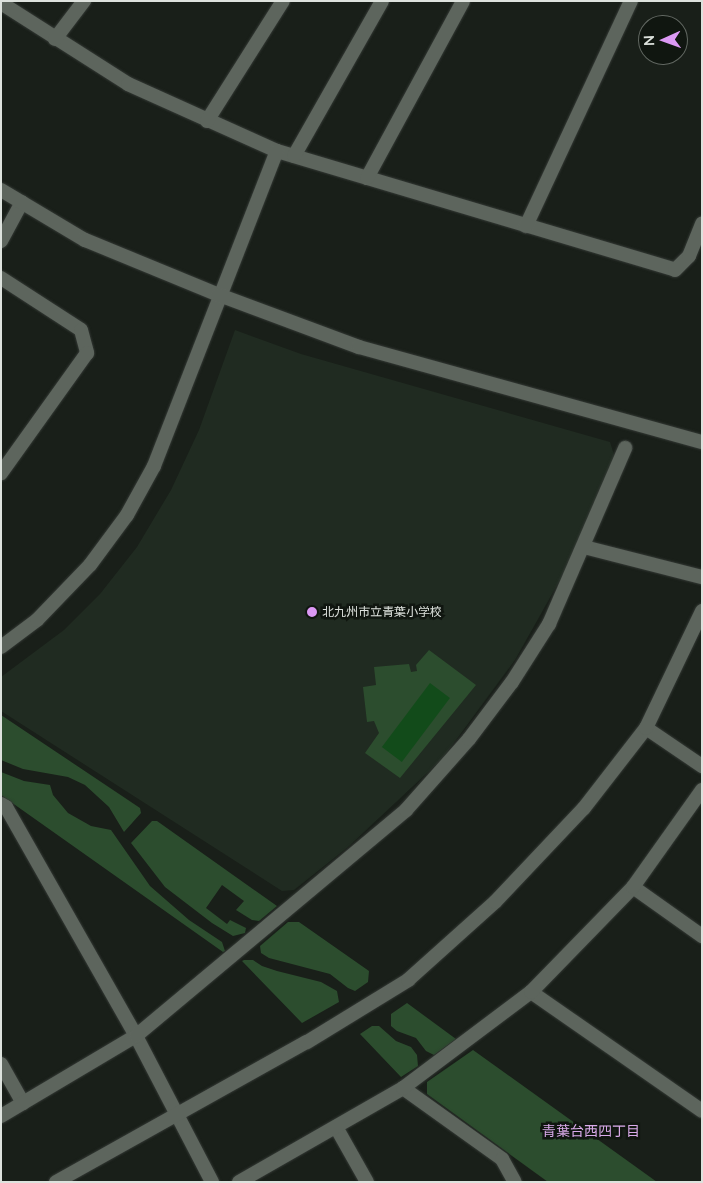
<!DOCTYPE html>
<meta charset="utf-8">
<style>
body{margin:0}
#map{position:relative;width:703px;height:1183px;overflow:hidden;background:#191f19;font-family:Lato,"Noto Sans JP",sans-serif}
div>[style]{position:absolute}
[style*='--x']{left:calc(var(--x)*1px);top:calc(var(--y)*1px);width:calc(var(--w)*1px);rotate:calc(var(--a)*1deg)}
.built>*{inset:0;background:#202b21}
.green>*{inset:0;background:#2c4d2e}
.water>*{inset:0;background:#124b1a;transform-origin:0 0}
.roads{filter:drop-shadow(0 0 1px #343935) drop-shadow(0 0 1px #343935)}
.minor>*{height:14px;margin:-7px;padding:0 7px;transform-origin:7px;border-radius:7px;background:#5d655d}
.tertiary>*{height:14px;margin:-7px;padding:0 7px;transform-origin:7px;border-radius:7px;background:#5d655d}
.dots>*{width:14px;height:14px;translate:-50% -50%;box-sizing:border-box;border:2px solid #101610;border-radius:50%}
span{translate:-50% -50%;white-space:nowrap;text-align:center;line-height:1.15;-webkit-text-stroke:5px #101610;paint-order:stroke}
.poi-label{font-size:12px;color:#dde2dd}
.left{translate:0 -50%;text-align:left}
.neighbourhood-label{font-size:14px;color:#d9aae9}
.frame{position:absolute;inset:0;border:2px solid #dde2dd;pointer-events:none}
.north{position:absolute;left:638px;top:15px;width:50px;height:50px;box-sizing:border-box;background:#101610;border:1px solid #626862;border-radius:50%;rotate:268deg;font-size:14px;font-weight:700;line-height:20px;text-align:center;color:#dde2dd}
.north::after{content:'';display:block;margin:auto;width:18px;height:22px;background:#dc99f4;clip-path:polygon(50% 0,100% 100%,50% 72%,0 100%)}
</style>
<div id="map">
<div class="built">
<div style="clip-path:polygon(235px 330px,301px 354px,610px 442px,615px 458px,570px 562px,515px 660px,442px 759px,348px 847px,294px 890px,282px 891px,1px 711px,1px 677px,64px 630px,100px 594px,137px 547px,171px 490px,199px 430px)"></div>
</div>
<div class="green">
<div style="clip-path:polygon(429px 650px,476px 685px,400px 778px,365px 753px,379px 733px,374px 721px,367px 722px,363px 687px,376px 685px,374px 667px,409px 664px,411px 672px,417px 671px,416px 665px)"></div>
<div style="clip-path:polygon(1px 715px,140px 808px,141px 813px,124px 832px,109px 807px,85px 785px,68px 777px,23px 769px,1px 760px)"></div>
<div style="clip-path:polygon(1px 772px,24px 781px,50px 785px,53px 795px,68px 813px,91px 826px,111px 830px,150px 886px,189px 920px,222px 942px,225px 951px,223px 952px,1px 795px)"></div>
<div style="clip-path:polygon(152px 821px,157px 821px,277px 906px,259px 921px,252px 920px,236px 910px,244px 901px,222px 885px,206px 908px,227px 924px,230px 920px,246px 928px,245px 933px,233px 936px,212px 923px,165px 887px,131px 843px)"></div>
<div style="clip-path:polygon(288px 922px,299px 922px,369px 971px,368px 982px,355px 991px,348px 988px,330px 974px,269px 958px,261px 953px,260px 946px)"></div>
<div style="clip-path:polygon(244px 960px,253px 960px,262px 966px,277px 971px,321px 982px,337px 991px,339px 1002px,302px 1023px,242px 961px)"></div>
<div style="clip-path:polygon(407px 1003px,456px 1039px,434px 1055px,426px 1051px,416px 1038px,397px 1031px,391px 1026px,391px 1014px)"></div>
<div style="clip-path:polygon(372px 1026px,379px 1026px,396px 1041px,411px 1047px,417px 1055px,418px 1066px,401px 1077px,360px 1034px)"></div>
<div style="clip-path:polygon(473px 1050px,657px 1182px,548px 1182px,427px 1094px,427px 1082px)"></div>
</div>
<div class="water">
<div style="left:430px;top:683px;width:25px;height:80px;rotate:37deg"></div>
</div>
<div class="roads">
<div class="minor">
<div style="--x:1;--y:3;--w:151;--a:32.5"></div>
<div style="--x:128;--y:84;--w:163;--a:24.2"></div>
<div style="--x:277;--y:151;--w:415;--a:16.6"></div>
<div style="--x:675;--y:270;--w:20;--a:-45"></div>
<div style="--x:689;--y:256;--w:35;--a:-68"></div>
<div style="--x:55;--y:39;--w:48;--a:-52.7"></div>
<div style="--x:207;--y:121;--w:142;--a:-57.7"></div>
<div style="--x:294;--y:156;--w:178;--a:-60.4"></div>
<div style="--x:367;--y:178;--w:201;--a:-61.5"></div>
<div style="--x:526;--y:226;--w:248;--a:-65"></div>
<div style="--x:1;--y:241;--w:44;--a:-61.7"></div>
<div style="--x:1;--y:278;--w:95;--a:33"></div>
<div style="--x:81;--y:330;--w:24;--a:75"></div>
<div style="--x:87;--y:353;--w:148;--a:125.6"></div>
<div style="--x:584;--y:547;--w:122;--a:14.3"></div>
<div style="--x:1;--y:647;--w:45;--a:-36.9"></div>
<div style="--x:37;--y:620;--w:76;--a:-46.1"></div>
<div style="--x:90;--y:565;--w:62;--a:-53.5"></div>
<div style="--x:127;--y:515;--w:56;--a:-61.1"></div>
<div style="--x:154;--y:466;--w:338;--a:-68.7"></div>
<div style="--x:646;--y:728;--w:68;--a:34.2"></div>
<div style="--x:1;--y:804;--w:6;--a:31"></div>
<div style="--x:6;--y:807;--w:263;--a:60.4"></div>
<div style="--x:136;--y:1036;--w:165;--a:62.5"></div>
<div style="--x:633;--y:887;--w:85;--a:35.4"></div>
<div style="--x:531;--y:992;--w:208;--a:34.8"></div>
<div style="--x:1;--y:1064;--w:45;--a:60.6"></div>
<div style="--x:403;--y:1088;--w:122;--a:35.6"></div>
<div style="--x:502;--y:1159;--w:26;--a:61"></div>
<div style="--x:1;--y:1116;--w:157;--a:-30.7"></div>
<div style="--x:136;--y:1036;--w:352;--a:-39.9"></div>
<div style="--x:406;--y:810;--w:95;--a:-48.4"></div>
<div style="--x:469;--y:739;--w:71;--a:-53"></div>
<div style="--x:512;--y:682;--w:69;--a:-57.5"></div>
<div style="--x:549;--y:624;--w:192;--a:-66.6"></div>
<div style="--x:336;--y:1127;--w:63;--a:60.6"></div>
<div style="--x:56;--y:1182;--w:287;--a:-29.2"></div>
<div style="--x:307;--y:1042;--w:119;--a:-31.5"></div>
<div style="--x:408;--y:980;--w:117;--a:-41.9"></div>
<div style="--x:495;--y:902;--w:129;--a:-46.6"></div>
<div style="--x:584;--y:808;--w:101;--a:-52.2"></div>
<div style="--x:646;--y:728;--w:130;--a:-64.4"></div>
<div style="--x:239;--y:1182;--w:189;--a:-29.8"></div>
<div style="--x:403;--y:1088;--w:160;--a:-36.9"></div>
<div style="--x:531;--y:992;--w:146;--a:-45.8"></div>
<div style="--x:633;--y:887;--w:119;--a:-54.6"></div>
</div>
<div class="tertiary">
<div style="--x:1;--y:190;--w:98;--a:30.8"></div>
<div style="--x:85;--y:240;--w:145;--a:22.3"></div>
<div style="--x:219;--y:295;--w:149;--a:20.4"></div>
<div style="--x:359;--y:347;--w:356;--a:15.5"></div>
</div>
</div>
<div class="dots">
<div style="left:312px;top:612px;background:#dc99f4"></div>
</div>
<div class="poi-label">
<span class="left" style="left:322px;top:612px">北九州市立青葉小学校</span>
</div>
<div class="neighbourhood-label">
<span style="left:591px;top:1131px">青葉台西四丁目</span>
</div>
<div class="frame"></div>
<div class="north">N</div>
</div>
